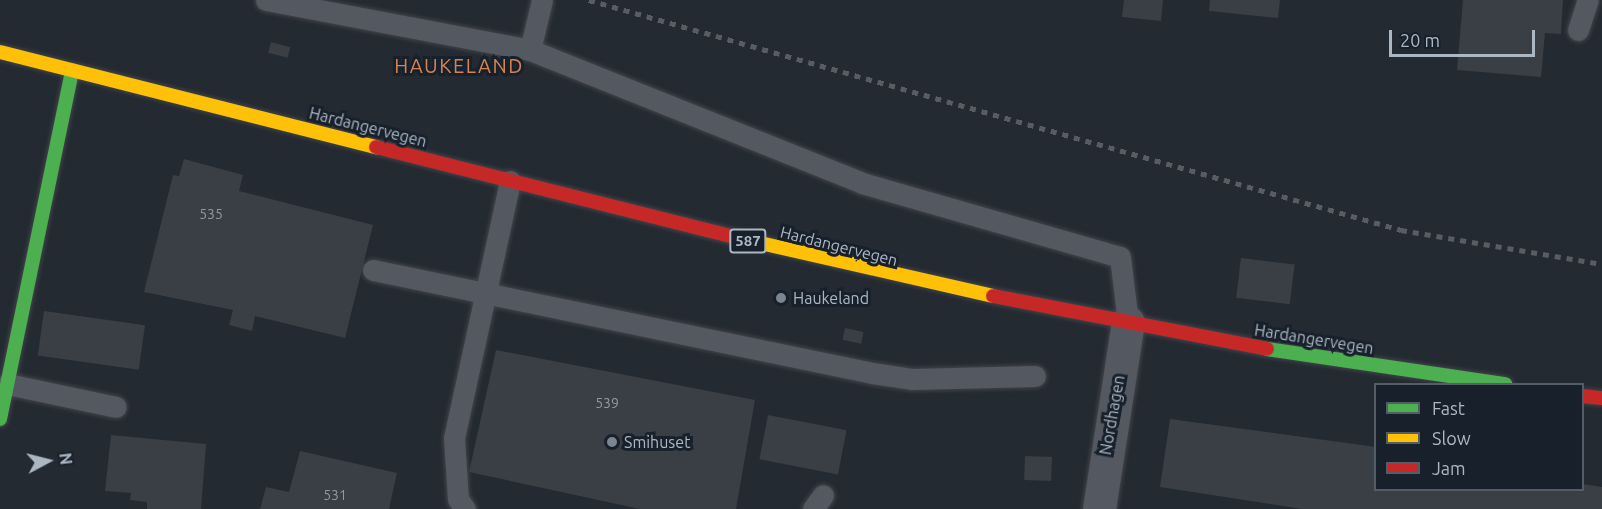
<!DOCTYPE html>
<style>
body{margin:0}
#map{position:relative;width:1602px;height:509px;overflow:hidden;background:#242a31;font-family:Ubuntu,sans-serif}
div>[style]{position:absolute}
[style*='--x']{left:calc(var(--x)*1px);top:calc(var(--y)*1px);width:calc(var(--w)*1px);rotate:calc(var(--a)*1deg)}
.building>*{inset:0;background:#393f45;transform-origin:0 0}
.roads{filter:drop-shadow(0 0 2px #40444a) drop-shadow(0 0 2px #40444a)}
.lane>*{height:21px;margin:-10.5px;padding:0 10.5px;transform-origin:10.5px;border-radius:10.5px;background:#545860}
.street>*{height:33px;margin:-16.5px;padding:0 16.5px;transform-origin:16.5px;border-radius:16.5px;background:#545860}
.fast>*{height:14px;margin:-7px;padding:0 7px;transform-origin:7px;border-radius:7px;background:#4caf50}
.slow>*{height:14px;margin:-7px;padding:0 7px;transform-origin:7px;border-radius:7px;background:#ffc107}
.jam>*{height:14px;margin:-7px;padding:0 7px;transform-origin:7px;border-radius:7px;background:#c62828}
.rail>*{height:4.5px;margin-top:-2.25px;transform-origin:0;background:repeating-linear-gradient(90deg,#575d63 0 6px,transparent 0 12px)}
.dots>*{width:16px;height:16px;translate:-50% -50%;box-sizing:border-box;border:3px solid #18212b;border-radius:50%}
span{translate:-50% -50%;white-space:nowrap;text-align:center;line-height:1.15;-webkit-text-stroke:6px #18212b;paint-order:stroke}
.number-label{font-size:14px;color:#8f99a4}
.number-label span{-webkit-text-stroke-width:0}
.shield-label span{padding:2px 4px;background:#18212b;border:2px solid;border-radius:4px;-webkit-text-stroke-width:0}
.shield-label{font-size:15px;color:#acb7c4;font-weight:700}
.street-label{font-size:16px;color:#acb7c4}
.poi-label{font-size:16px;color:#acb7c4}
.left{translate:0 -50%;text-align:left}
.quarter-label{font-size:20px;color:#d58356;letter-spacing:1.5px}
.legend{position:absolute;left:1374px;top:383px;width:210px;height:108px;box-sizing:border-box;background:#18212b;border:2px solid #535d68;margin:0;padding:8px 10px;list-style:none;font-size:18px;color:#acb7c4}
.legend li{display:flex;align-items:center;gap:12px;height:30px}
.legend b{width:30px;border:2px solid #535d68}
.north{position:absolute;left:18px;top:431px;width:60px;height:60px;-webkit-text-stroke:4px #18212b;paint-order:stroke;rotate:83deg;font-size:16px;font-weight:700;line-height:24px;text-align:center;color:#acb7c4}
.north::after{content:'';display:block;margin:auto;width:21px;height:27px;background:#acb7c4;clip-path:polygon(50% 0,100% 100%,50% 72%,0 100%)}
.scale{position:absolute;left:1389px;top:30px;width:146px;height:27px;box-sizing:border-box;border:3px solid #acb7c4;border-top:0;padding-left:8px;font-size:18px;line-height:21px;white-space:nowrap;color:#acb7c4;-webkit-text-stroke:4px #18212b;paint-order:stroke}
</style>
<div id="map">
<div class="building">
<div style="clip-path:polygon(1124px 0,1163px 0,1161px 21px,1122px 17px)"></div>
<div style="clip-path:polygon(1210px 0,1280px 0,1278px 18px,1209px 11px)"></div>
<div style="clip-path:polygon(1463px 0,1563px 0,1561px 34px,1545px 33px,1541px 77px,1457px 70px)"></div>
<div style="left:271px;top:42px;width:20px;height:11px;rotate:15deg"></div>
<div style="clip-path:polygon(184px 159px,243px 175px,239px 191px,373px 225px,345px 338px,255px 316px,252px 331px,229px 325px,233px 310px,144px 292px,173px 175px,179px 176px)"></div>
<div style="left:1241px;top:258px;width:54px;height:40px;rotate:7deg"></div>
<div style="left:44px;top:311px;width:102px;height:45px;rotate:8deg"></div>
<div style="left:845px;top:328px;width:19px;height:12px;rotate:12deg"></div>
<div style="clip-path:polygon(496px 350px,755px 400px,736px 509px,640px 509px,469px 472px)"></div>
<div style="left:768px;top:415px;width:80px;height:45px;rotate:11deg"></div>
<div style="clip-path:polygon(1170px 419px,1376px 447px,1376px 490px,1582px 490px,1582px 484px,1602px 487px,1602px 509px,1302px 509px,1160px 487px)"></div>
<div style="clip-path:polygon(111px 435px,206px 444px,201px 509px,147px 509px,147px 502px,130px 500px,131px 493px,105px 491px)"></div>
<div style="clip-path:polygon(300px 451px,397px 473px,389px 509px,260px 509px,266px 487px,289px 492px)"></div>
<div style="left:1025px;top:456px;width:27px;height:24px;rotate:2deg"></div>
</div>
<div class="roads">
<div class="lane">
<div style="--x:266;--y:0;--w:269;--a:10.7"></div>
<div style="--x:530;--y:50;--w:358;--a:21.8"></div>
<div style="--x:862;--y:183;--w:268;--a:16"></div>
<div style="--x:1120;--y:257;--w:65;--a:83"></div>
<div style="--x:1578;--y:30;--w:32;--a:-72"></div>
<div style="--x:530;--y:50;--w:51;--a:-76.5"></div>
<div style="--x:373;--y:270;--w:510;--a:11.66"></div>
<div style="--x:872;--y:373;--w:40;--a:8.5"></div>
<div style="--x:912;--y:379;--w:123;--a:-1.4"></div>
<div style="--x:7;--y:384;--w:111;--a:11.9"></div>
<div style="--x:465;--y:509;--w:12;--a:-125"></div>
<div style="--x:458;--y:499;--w:61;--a:-93.8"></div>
<div style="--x:454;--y:438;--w:263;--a:-77.7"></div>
<div style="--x:813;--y:509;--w:17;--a:-54"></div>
</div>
<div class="street">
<div style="--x:1099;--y:509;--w:189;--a:-81.2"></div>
</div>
<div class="fast">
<div style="--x:1267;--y:349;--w:241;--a:8.4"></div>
<div style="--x:0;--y:419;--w:356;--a:-78.3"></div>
</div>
<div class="slow">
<div style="--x:0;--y:52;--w:388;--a:14.2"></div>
<div style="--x:747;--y:240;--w:252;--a:12.8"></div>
</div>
<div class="jam">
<div style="--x:376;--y:147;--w:382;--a:14.1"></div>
<div style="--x:993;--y:296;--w:279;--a:10.9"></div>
<div style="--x:1582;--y:396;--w:20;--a:6"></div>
</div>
</div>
<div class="rail">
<div style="--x:589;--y:0;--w:844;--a:15.81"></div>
<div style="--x:1401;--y:230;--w:204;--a:9.6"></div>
</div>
<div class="dots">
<div style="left:781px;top:298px;background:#7c8691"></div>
<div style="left:612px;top:442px;background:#7c8691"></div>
</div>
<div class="number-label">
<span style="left:211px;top:214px">535</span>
<span style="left:607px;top:403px">539</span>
<span style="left:335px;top:495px">531</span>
</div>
<div class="shield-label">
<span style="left:748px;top:241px">587</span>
</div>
<div class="street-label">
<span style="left:368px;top:127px;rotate:14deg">Hardangervegen</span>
<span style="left:839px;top:246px;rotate:14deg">Hardangervegen</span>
<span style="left:1314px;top:339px;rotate:9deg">Hardangervegen</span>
<span style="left:1112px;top:415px;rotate:-80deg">Nordhagen</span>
</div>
<div class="poi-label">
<span class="left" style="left:793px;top:298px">Haukeland</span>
<span class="left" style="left:624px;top:442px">Smihuset</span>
</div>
<div class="quarter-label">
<span style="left:459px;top:65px">HAUKELAND</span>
</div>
<ul class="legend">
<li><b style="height:8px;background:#4caf50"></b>Fast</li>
<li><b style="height:8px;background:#ffc107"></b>Slow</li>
<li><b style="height:8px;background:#c62828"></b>Jam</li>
</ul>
<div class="north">N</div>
<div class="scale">20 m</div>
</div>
